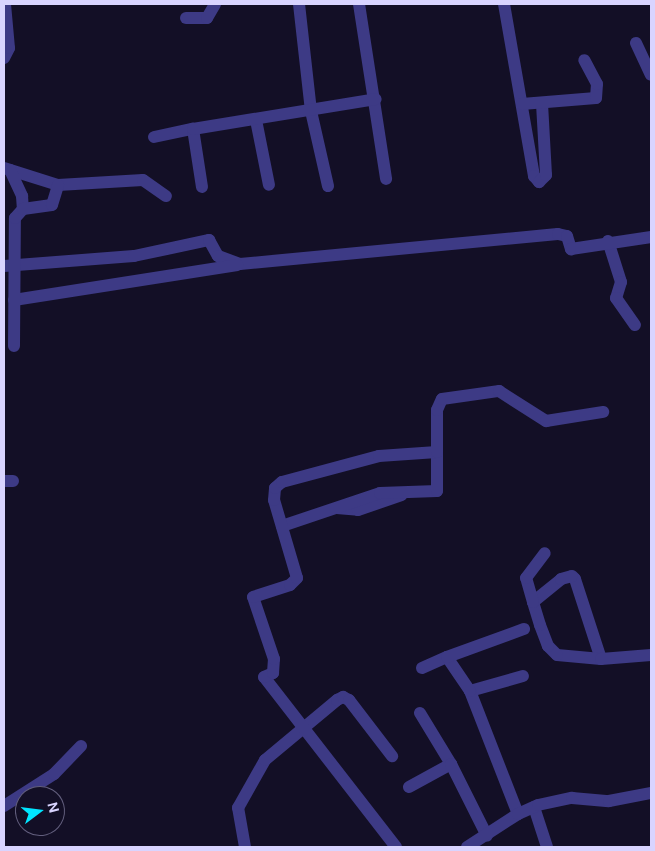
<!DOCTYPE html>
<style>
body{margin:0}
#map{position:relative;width:655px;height:851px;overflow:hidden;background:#130f26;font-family:"DM Sans",sans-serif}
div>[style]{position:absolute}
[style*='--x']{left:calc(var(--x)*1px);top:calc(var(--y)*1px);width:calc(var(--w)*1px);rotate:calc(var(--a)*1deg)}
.street>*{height:12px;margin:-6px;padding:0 6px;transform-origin:6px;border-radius:6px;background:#3d3a85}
span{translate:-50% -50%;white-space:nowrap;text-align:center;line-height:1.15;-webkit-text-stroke:5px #130f26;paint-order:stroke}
.frame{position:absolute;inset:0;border:5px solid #d9d4ff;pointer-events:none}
.north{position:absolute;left:15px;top:786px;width:50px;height:50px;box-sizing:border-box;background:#130f26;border:1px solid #625e7d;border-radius:50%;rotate:75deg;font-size:14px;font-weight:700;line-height:20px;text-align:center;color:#d9d4ff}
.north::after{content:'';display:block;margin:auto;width:18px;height:22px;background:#00e5ff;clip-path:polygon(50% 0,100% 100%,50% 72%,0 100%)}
</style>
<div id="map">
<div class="street">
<div style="--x:299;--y:4;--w:108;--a:83.6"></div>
<div style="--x:311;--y:111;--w:77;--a:77.2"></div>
<div style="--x:359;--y:4;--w:177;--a:81.2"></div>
<div style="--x:504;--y:4;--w:175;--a:80.1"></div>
<div style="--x:534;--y:176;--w:8;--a:50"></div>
<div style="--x:539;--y:182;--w:10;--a:-45"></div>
<div style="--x:546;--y:175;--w:72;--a:-93.2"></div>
<div style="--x:186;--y:18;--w:21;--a:0"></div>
<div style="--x:207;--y:18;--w:16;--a:-60"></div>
<div style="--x:636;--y:43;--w:35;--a:65"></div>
<div style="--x:4;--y:58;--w:11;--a:-63"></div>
<div style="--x:9;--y:48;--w:44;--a:-95.2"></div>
<div style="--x:522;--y:104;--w:74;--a:-4.6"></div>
<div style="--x:596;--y:98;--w:14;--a:-86"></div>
<div style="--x:597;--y:84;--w:27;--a:-118"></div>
<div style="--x:256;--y:120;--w:66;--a:78.7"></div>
<div style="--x:154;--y:137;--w:40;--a:-12"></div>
<div style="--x:4;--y:168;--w:57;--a:17.5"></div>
<div style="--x:58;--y:185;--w:85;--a:-3.4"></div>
<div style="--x:143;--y:180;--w:28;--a:35"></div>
<div style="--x:10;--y:170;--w:29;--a:65"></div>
<div style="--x:22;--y:196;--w:13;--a:86"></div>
<div style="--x:202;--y:187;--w:59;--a:-98.8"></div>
<div style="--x:193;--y:129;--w:185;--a:-9.3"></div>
<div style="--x:608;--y:241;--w:43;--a:72.4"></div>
<div style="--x:621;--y:282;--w:17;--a:107"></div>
<div style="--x:616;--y:298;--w:33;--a:55"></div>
<div style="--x:4;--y:266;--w:130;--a:-4.4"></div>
<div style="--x:134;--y:256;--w:77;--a:-12"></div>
<div style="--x:209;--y:240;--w:18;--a:61"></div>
<div style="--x:218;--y:256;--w:23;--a:20"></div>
<div style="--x:240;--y:264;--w:319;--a:-5.4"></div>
<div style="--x:558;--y:234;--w:9;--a:13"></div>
<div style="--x:567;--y:236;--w:14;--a:73"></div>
<div style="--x:571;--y:249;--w:81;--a:-8.5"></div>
<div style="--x:14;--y:300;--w:226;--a:-8.9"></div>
<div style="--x:14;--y:346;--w:128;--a:-89.6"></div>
<div style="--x:15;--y:218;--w:12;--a:-48"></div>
<div style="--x:23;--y:209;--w:29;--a:-8"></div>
<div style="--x:52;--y:205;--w:21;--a:-73"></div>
<div style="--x:4;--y:481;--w:9;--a:0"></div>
<div style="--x:337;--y:508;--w:21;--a:5"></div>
<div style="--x:358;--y:510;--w:46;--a:-18.8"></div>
<div style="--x:282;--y:526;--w:103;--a:-18.6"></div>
<div style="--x:380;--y:493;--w:57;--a:-2"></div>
<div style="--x:437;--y:491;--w:39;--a:-90"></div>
<div style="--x:572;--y:576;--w:4;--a:45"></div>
<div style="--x:575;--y:579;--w:84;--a:72"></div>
<div style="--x:601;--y:659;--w:44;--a:-174.8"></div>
<div style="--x:557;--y:655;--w:13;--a:-135"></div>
<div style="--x:548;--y:646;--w:22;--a:-111"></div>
<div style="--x:540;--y:625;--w:24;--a:-107"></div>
<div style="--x:533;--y:602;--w:36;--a:-39"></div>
<div style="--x:561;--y:579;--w:11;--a:-15"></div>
<div style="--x:533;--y:602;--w:25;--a:-106"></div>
<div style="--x:526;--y:578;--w:31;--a:-53"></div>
<div style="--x:601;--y:659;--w:50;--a:-4.6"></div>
<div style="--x:422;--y:668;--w:27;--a:-24"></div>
<div style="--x:470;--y:691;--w:55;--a:-15.8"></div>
<div style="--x:420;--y:713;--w:60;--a:58.7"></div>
<div style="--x:409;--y:787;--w:48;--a:-28.7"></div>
<div style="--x:451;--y:764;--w:80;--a:63.4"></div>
<div style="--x:4;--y:806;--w:59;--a:-32.6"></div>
<div style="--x:54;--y:774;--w:39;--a:-46"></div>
<div style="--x:534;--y:807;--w:42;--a:72"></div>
<div style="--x:518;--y:814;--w:132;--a:-111.3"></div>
<div style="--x:470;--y:691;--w:41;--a:-124.1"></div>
<div style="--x:447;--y:657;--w:82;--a:-20"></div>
<div style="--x:245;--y:847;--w:40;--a:-100"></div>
<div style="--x:238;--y:808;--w:55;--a:-60.6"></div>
<div style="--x:265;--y:760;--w:94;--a:-39.8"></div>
<div style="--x:337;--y:700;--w:7;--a:-27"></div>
<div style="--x:343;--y:697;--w:7;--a:27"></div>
<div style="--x:349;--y:700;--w:71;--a:52.5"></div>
<div style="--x:396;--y:847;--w:215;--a:-127.8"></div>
<div style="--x:264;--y:677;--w:10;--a:-24"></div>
<div style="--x:273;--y:673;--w:14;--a:-86"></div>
<div style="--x:274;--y:659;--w:65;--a:-108.7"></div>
<div style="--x:253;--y:597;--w:39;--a:-18"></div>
<div style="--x:290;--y:585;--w:10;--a:-45"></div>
<div style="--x:297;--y:578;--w:81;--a:-106.4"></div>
<div style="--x:274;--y:500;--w:12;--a:-85"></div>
<div style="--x:275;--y:488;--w:9;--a:-41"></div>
<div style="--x:282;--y:482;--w:100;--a:-15"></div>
<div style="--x:379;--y:456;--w:58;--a:-3.9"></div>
<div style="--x:437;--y:452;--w:42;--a:-90"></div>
<div style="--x:437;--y:410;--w:12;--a:-66"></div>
<div style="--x:442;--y:399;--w:58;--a:-8"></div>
<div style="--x:499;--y:391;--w:56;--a:32.6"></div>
<div style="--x:546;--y:421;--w:58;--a:-9"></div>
<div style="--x:467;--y:847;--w:61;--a:-32.9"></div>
<div style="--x:518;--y:814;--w:22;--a:-24"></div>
<div style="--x:538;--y:805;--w:35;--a:-12"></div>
<div style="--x:572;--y:798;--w:37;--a:5"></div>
<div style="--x:609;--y:801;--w:43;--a:-10.8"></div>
</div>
<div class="frame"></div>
<div class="north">N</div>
</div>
